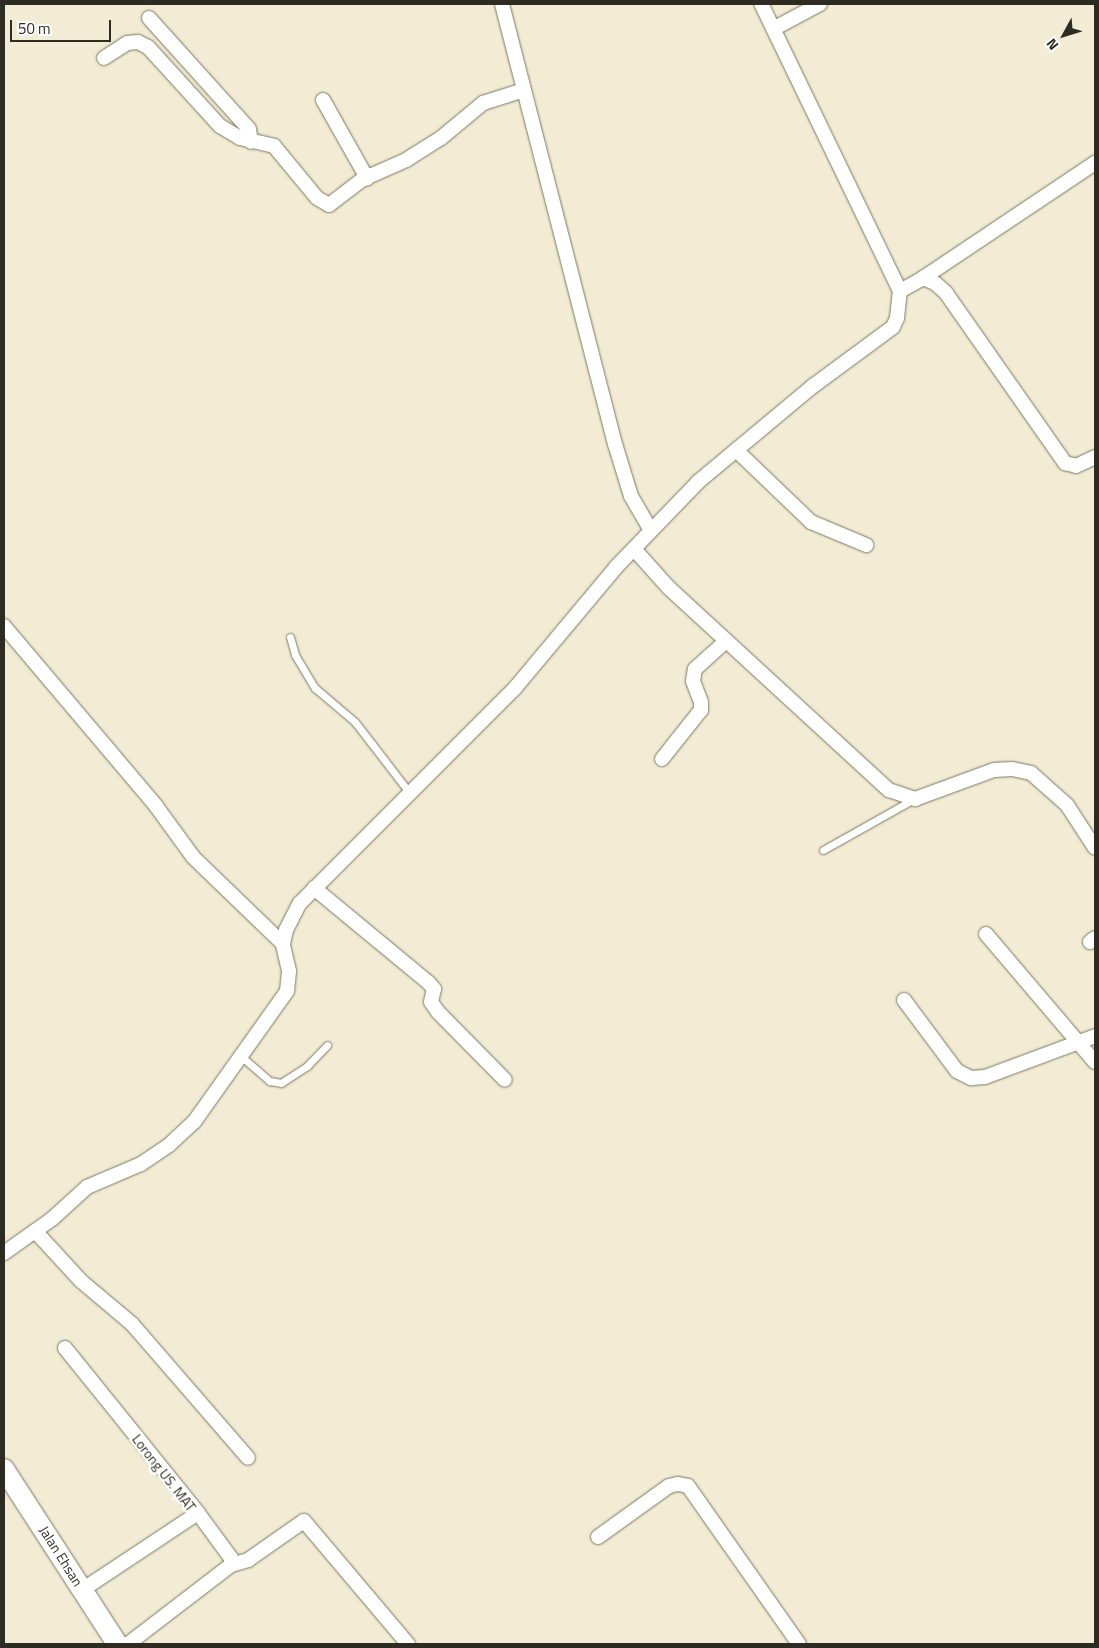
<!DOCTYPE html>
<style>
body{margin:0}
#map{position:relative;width:1099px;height:1648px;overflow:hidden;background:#f2ecd4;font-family:"Titillium Web",sans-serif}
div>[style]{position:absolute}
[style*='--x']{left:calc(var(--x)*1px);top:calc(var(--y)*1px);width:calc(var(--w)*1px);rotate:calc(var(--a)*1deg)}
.roads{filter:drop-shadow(0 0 1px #7c7762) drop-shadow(0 0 1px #7c7762)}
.lane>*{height:7px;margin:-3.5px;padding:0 3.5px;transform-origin:3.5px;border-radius:3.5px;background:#fff}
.street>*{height:14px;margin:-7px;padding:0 7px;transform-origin:7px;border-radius:7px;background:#fff}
.secondary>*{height:20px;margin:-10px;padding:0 10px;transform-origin:10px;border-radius:10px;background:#fff}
span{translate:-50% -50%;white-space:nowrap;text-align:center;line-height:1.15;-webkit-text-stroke:5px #fff;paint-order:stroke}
.street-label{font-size:14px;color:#2e2b23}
.frame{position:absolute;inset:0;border:5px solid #2e2b23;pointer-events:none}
.north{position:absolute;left:1039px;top:10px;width:50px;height:50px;-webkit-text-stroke:4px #fff;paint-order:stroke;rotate:231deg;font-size:14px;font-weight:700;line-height:20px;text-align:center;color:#2e2b23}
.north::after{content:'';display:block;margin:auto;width:18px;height:22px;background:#2e2b23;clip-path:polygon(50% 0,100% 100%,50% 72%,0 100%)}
.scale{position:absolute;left:10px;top:20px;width:101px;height:22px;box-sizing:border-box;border:2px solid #2e2b23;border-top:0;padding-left:6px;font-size:15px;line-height:18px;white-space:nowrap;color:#2e2b23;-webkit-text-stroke:4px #fff;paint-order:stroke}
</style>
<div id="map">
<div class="roads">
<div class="lane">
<div style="--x:290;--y:637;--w:19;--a:74"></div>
<div style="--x:295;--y:655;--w:39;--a:59"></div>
<div style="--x:315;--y:688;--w:52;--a:40.4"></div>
<div style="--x:355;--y:722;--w:88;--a:52.4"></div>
<div style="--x:823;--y:850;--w:104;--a:-29.3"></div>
<div style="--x:242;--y:1057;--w:37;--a:41"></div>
<div style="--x:270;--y:1081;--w:11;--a:10"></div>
<div style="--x:281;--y:1083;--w:31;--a:-33"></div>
<div style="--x:307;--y:1066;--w:29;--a:-46"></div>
</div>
<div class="street">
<div style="--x:502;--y:4;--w:454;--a:75.6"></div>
<div style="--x:615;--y:444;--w:54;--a:72.9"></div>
<div style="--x:631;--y:496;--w:39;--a:60"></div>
<div style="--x:149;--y:18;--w:149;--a:48"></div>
<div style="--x:249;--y:129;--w:13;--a:81"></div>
<div style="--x:775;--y:28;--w:51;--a:-28.1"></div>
<div style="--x:104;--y:58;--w:27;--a:-33"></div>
<div style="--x:127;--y:43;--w:11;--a:-5"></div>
<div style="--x:138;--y:42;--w:11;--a:27"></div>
<div style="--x:148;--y:47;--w:107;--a:47.7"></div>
<div style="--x:220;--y:126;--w:23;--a:31"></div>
<div style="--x:240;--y:138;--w:35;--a:13"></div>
<div style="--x:274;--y:146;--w:67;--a:50.4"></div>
<div style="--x:317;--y:198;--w:14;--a:30"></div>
<div style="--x:329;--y:205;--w:43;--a:-37.4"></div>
<div style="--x:363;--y:179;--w:47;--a:-23.8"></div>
<div style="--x:406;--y:160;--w:41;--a:-32.2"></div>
<div style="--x:441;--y:138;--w:55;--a:-39.8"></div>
<div style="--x:483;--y:103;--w:43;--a:-17.6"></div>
<div style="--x:323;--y:100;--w:90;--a:60.6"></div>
<div style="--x:923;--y:278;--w:207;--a:-33.8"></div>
<div style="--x:900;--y:291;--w:26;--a:-29"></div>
<div style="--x:923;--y:278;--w:13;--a:23"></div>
<div style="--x:935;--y:283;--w:15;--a:42"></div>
<div style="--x:946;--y:293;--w:208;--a:55"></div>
<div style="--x:1065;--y:463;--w:11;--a:15"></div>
<div style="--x:1076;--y:466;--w:21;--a:-25"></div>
<div style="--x:736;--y:450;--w:104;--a:43.8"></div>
<div style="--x:811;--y:522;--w:60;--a:22.7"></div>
<div style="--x:634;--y:549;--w:52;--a:48.1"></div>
<div style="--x:669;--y:588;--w:299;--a:42.6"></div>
<div style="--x:889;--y:790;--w:28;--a:19"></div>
<div style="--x:915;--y:799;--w:84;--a:-20.2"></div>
<div style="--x:994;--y:770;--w:18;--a:-3"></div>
<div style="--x:1012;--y:769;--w:19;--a:12"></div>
<div style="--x:1031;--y:773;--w:48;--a:41.6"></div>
<div style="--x:1067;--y:805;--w:51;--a:56.9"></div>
<div style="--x:4;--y:626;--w:236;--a:49.8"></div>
<div style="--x:156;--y:806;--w:63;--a:54"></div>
<div style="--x:193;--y:857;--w:125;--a:44"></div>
<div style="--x:662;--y:759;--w:63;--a:-51.5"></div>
<div style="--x:701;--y:710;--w:8;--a:-90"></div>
<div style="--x:701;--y:702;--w:22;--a:-111"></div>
<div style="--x:693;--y:681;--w:12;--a:-81"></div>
<div style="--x:695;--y:669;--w:42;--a:-42.1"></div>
<div style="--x:314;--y:888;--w:149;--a:39.6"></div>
<div style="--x:429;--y:983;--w:8;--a:50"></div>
<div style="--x:434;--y:989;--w:13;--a:103"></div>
<div style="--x:431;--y:1002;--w:12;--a:55"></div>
<div style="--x:438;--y:1012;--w:95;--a:45.4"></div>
<div style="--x:986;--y:934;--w:168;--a:49.6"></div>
<div style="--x:1090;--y:942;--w:6;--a:-39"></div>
<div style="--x:904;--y:1000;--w:89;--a:53.3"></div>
<div style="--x:957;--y:1071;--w:16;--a:27"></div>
<div style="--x:971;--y:1078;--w:14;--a:-4"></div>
<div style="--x:985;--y:1077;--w:117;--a:-20.4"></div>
<div style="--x:35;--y:1231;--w:68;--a:47.4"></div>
<div style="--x:81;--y:1281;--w:67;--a:40.1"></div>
<div style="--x:132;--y:1324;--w:177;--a:49.1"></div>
<div style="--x:4;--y:1253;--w:59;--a:-35.3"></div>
<div style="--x:52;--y:1219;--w:47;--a:-42.4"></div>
<div style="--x:87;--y:1187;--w:59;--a:-23.1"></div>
<div style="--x:141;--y:1164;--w:34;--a:-34"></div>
<div style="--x:169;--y:1145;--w:34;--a:-43"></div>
<div style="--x:194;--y:1122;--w:161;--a:-54.6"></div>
<div style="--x:287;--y:991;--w:20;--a:-84"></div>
<div style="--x:289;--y:971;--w:28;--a:-103"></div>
<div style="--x:283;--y:944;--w:14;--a:-78"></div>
<div style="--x:286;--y:930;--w:30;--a:-63"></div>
<div style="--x:300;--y:903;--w:304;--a:-45"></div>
<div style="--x:515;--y:688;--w:158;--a:-50.1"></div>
<div style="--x:616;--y:567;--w:118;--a:-46"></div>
<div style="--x:698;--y:482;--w:150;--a:-39.9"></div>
<div style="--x:813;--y:386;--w:99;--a:-36.4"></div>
<div style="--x:893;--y:327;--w:10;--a:-66"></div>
<div style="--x:897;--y:318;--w:27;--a:-84"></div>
<div style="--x:900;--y:291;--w:319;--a:-115.8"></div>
<div style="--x:65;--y:1348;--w:212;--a:51.1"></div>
<div style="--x:198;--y:1513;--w:139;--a:146.4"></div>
<div style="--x:598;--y:1537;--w:87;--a:-35.7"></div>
<div style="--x:669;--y:1486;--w:9;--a:-13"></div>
<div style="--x:678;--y:1484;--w:10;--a:11"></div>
<div style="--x:688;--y:1486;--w:193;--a:54.9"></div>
<div style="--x:231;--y:1565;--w:18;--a:-16"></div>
<div style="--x:248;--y:1560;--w:68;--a:-34.9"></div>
<div style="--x:304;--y:1521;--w:161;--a:49.8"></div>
<div style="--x:128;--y:1644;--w:130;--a:-37.5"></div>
<div style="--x:231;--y:1565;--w:7;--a:-90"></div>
<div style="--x:231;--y:1558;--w:56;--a:-126.3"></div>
</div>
<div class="secondary">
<div style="--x:4;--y:1469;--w:208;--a:57.1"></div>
</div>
</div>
<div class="street-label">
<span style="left:164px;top:1473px;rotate:52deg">Lorong US. MAT</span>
<span style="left:61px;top:1556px;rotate:58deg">Jalan Ehsan</span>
</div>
<div class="frame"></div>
<div class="north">N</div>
<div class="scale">50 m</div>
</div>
